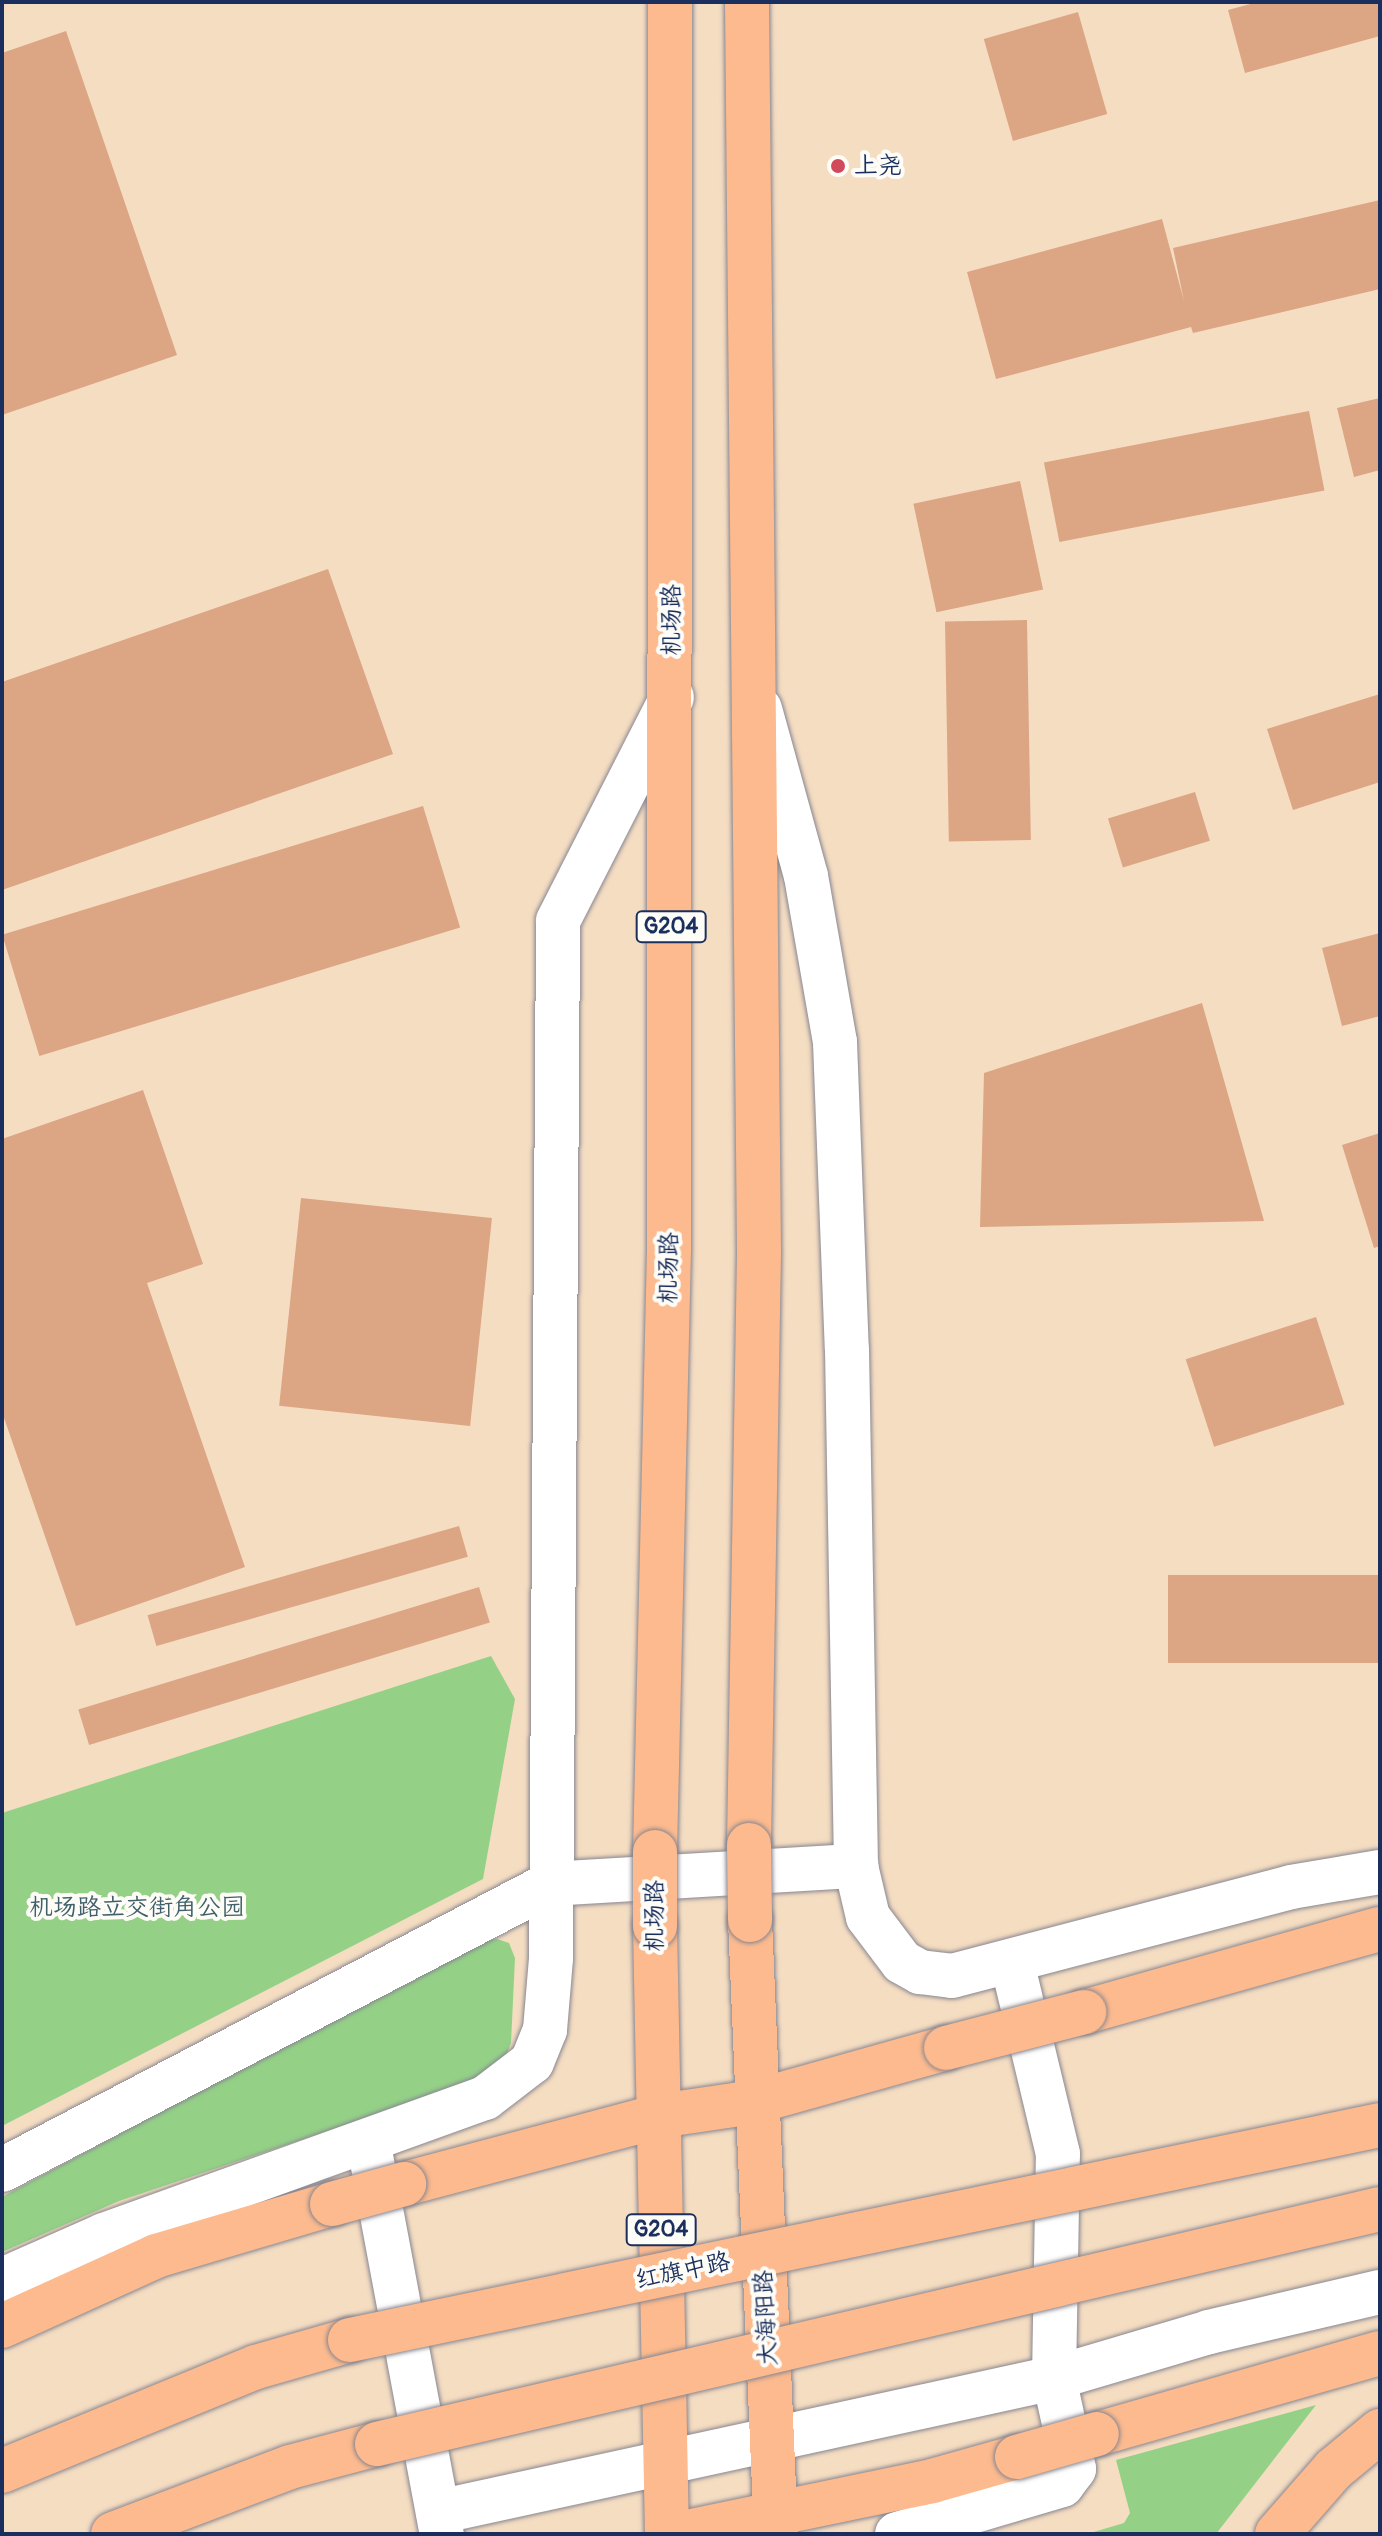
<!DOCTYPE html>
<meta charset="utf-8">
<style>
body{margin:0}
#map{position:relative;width:1382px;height:2536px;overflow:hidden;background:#f5ddc2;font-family:Pangolin,"LXGW WenKai TC",sans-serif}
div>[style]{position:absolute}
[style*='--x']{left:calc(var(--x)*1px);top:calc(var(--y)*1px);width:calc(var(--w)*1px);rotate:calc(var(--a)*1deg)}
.green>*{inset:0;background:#94d187}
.building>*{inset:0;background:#dca584;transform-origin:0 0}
.roads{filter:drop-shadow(0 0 2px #888690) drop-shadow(0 0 2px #888690)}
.minor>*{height:44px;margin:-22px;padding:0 22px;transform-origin:22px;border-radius:22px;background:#fff}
.major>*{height:44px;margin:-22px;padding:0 22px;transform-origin:22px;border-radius:22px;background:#fcba8e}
.highway>*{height:44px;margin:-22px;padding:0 22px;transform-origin:22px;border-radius:22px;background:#fcba8e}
.bridges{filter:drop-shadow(0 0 2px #888690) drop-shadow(0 0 2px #888690)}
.major-bridge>*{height:44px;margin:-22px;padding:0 22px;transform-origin:22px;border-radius:22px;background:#fcba8e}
.highway-bridge>*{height:44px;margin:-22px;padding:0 22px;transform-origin:22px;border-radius:22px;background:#fcba8e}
.dots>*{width:22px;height:22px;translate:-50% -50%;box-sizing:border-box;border:4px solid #fdfcf7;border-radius:50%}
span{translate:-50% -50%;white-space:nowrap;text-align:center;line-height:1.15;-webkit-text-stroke:8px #fdfcf7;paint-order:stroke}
.shield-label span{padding:2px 6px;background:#fdfcf7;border:2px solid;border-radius:6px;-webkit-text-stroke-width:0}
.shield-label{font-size:22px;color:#1b2f5e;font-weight:700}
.poi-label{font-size:24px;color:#1b2f5e}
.left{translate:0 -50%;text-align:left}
.street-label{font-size:24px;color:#1b2f5e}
.park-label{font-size:24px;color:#3f606a}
.frame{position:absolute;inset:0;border:4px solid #1b2f5e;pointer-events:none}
</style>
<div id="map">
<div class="green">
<div style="clip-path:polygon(491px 1656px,515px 1699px,483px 1879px,2px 2126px,2px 1813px)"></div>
<div style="clip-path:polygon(497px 1939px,509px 1943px,515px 1958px,511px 2043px,502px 2066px,485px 2078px,119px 2201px,2px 2252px,2px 2197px,480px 1941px)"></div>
<div style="clip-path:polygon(1316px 2405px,1216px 2534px,1087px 2534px,1124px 2523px,1130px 2513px,1116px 2460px)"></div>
</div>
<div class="building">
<div style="clip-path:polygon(1258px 2px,1380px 2px,1380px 36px,1245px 73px,1228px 10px)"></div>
<div style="left:1078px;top:12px;width:106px;height:98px;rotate:74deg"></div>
<div style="clip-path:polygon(66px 31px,177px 355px,2px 415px,2px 53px)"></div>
<div style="clip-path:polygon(1380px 200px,1380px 289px,1193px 333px,1191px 327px,996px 379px,967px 272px,1162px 219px,1184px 301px,1173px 248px)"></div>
<div style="clip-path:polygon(1380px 398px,1380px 470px,1354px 477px,1337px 408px)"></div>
<div style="left:1309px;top:411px;width:81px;height:270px;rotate:79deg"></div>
<div style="left:1020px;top:481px;width:111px;height:109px;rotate:78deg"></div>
<div style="clip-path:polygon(328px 569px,393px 754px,2px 890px,2px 682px)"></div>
<div style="left:1027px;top:620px;width:220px;height:82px;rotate:89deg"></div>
<div style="clip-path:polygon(1380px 694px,1380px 782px,1293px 810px,1267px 729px)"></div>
<div style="left:1195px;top:792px;width:51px;height:91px;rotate:73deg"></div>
<div style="left:423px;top:806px;width:127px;height:440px;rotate:73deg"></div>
<div style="clip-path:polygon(1380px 933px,1380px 1016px,1342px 1026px,1322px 948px)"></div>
<div style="clip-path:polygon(1202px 1003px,1264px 1221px,980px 1227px,984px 1073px)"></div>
<div style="clip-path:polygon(143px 1090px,203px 1264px,147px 1283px,245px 1567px,76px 1626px,2px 1412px,2px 1139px)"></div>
<div style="clip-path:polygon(1380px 1133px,1380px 1246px,1374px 1248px,1342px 1145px)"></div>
<div style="left:301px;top:1198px;width:192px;height:209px;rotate:6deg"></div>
<div style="left:1316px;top:1317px;width:92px;height:137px;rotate:72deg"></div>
<div style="left:459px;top:1526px;width:32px;height:324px;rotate:74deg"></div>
<div style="left:1380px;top:1575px;width:88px;height:212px;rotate:90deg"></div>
<div style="left:479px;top:1587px;width:37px;height:419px;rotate:73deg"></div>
</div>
<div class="roads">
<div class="minor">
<div style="--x:760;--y:709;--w:173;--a:74.6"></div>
<div style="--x:806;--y:876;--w:169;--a:80.1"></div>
<div style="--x:835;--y:1042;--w:307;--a:87.8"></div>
<div style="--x:847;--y:1349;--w:517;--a:89"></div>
<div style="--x:856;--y:1866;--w:52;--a:76.8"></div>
<div style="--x:868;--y:1917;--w:56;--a:52.9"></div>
<div style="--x:902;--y:1962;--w:21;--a:29"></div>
<div style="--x:920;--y:1972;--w:32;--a:7"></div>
<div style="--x:952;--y:1976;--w:350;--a:-14.7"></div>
<div style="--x:1291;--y:1887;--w:90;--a:-9.6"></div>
<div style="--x:371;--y:2156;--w:385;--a:79.4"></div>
<div style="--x:2;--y:2170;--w:618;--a:-27.56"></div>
<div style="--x:550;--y:1884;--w:307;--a:-3.4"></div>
<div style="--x:2;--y:2280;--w:111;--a:-23.8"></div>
<div style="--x:104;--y:2235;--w:405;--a:-19.8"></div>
<div style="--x:485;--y:2098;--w:59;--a:-37.5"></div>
<div style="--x:532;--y:2062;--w:35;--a:-68"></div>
<div style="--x:545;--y:2030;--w:72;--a:-85.2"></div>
<div style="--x:551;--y:1958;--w:1037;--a:-89.61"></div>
<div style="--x:558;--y:921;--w:251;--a:-63"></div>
<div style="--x:438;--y:2512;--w:630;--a:-12.27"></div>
<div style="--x:1054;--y:2378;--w:162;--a:-16.5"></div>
<div style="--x:1209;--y:2332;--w:176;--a:-13.2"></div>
<div style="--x:897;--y:2534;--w:172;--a:-16.5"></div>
<div style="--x:1062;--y:2485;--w:20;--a:-53"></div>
<div style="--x:1074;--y:2469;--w:93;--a:-102.4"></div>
<div style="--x:1054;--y:2378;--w:224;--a:-89"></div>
<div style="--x:1058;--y:2154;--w:197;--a:-103.5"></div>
</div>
<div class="major">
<div style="--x:1084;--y:2012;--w:307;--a:-15.7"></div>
<div style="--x:404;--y:2184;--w:264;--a:-14.9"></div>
<div style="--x:659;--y:2116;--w:96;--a:-8.4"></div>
<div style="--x:754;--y:2102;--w:199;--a:-15.7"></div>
<div style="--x:2;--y:2326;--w:169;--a:-24.4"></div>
<div style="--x:156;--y:2256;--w:184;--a:-16.5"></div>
<div style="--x:1097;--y:2434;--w:294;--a:-16"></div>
<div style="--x:2;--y:2471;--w:274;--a:-22.3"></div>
<div style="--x:256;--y:2367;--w:98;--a:-16"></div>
<div style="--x:113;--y:2534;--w:189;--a:-20.7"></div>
<div style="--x:290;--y:2467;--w:90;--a:-14.8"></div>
<div style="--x:677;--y:2534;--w:260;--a:-11.7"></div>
<div style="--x:932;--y:2481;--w:88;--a:-15.8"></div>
<div style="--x:1277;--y:2534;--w:86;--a:-48.8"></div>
<div style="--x:1334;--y:2469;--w:60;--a:-39.6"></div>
</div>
<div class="highway">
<div style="--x:747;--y:2;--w:1251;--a:89.45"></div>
<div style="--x:759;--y:1253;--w:592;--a:90.97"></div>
<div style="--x:655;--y:1852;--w:602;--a:-88.67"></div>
<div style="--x:669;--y:1250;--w:1248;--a:-89.95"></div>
<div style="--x:750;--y:1920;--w:615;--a:87.58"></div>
<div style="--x:655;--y:1926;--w:608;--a:88.87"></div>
</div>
</div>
<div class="bridges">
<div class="major-bridge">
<div style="--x:946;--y:2048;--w:143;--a:-14.6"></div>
<div style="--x:332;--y:2204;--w:75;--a:-15.5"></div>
<div style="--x:350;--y:2340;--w:1052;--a:-11.79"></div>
<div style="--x:377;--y:2444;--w:1030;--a:-13.19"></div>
<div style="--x:1017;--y:2457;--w:83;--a:-16"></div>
</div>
<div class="highway-bridge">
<div style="--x:749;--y:1845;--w:75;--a:89.2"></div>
<div style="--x:655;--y:1926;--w:74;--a:-90"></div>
</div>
</div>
<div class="dots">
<div style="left:838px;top:166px;background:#d1495b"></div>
</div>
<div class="shield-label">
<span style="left:671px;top:927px">G204</span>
<span style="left:661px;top:2230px">G204</span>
</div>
<div class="poi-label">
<span class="left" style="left:854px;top:166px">上尧</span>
</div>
<div class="street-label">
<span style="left:672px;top:620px;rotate:-90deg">机场路</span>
<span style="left:669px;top:1268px;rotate:-89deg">机场路</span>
<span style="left:655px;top:1916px;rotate:-90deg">机场路</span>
<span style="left:683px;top:2271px;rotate:-12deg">红旗中路</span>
<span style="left:766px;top:2318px;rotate:-93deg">大海阳路</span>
</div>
<div class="park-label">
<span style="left:137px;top:1908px">机场路立交街角公园</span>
</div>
<div class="frame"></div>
</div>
